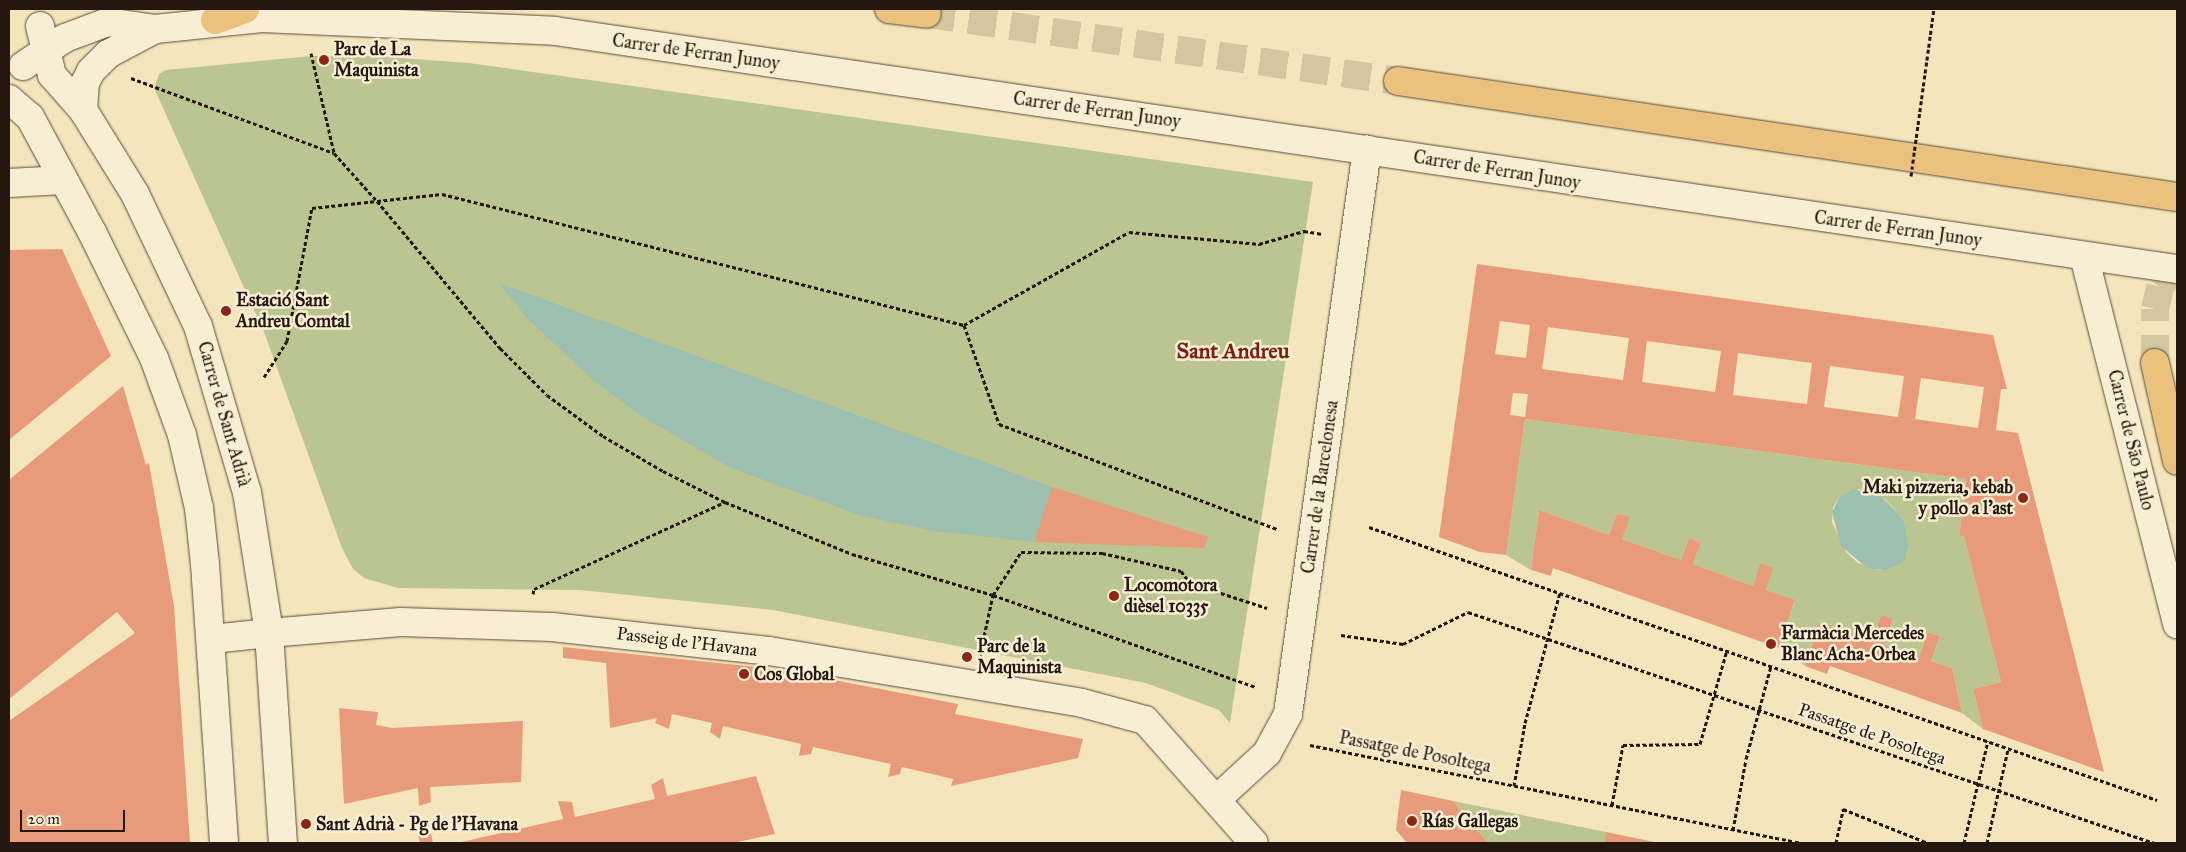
<!DOCTYPE html>
<meta charset="utf-8">
<style>
body{margin:0}
#map{position:relative;width:2186px;height:852px;overflow:hidden;background:#f4e5bc;font-family:"IM FELL Great Primer",serif}
div>[style]{position:absolute}
[style*='--x']{left:calc(var(--x)*1px);top:calc(var(--y)*1px);width:calc(var(--w)*1px);rotate:calc(var(--a)*1deg)}
.green>*{inset:0;background:#bac591}
.water>*{inset:0;background:#9cbfaf}
.building>*{inset:0;background:#e79b7b}
.highway-tunnel>*{height:28px;margin-top:-14px;transform-origin:0;background:repeating-linear-gradient(90deg,#d5c6a2 0 28px,transparent 0 42px)}
.path>*{height:3px;margin-top:-1.5px;transform-origin:0;background:repeating-linear-gradient(90deg,#24170f 0 4px,transparent 0 6.5px)}
.roads{filter:drop-shadow(0 0 1px #584a3a) drop-shadow(0 0 1px #584a3a)}
.street>*{height:28px;margin:-14px;padding:0 14px;transform-origin:14px;border-radius:14px;background:#f8eed3}
.secondary>*{height:28px;margin:-14px;padding:0 14px;transform-origin:14px;border-radius:14px;background:#f8eed3}
.highway>*{height:28px;margin:-14px;padding:0 14px;transform-origin:14px;border-radius:14px;background:#eac27e}
.path-bridge>*{height:3px;margin-top:-1.5px;transform-origin:0;background:repeating-linear-gradient(90deg,#24170f 0 4px,transparent 0 6.5px)}
.dots>*{width:14px;height:14px;translate:-50% -50%;box-sizing:border-box;border:2px solid #f8eed3;border-radius:50%}
span{translate:-50% -50%;white-space:nowrap;text-align:center;line-height:1.15;-webkit-text-stroke:5px #f8eed3;paint-order:stroke}
.poi-label{font-size:18px;color:#24170f;font-weight:700}
.left{translate:0 -50%;text-align:left}
.right{translate:-100% -50%;text-align:right}
.street-label{font-size:18px;color:#24170f}
.district-label{font-size:22px;color:#7a1f14;font-weight:700}
.frame{position:absolute;inset:0;border:10px solid #24170f;pointer-events:none}
.scale{position:absolute;left:20px;top:810px;width:105px;height:22px;box-sizing:border-box;border:2px solid #24170f;border-top:0;padding-left:6px;font-size:15px;line-height:18px;white-space:nowrap;color:#24170f;-webkit-text-stroke:4px #f8eed3;paint-order:stroke}
</style>
<div id="map">
<div class="green">
<div style="clip-path:polygon(311px 56px,372px 56px,469px 63px,1313px 182px,1230px 723px,1219px 710px,1146px 683px,773px 610px,580px 590px,398px 588px,364px 578px,353px 569px,342px 548px,264px 332px,154px 88px,159px 74px,166px 70px)"></div>
<div style="clip-path:polygon(evenodd,1525px 419px,1966px 479px,1959px 537px,1964px 536px,2001px 682px,1973px 689px,1983px 729px,1962px 713px,1952px 668px,1931px 661px,1940px 636px,1928px 632px,1919px 657px,1884px 645px,1893px 620px,1881px 615px,1872px 640px,1820px 622px,1805px 666px,1779px 648px,1795px 601px,1766px 590px,1772px 568px,1760px 563px,1753px 586px,1693px 564px,1701px 542px,1689px 538px,1681px 560px,1622px 539px,1629px 517px,1617px 513px,1609px 535px,1539px 510px,1531px 570px,1506px 555px,1525px 419px,1859px 489px,1884px 498px,1904px 520px,1907px 553px,1892px 568px,1880px 570px,1858px 563px,1846px 552px,1832px 522px,1833px 507px,1839px 498px,1859px 489px)"></div>
<div style="clip-path:polygon(1453px 801px,1606px 832px,1604px 843px,1488px 843px)"></div>
</div>
<div class="water">
<div style="clip-path:polygon(499px 283px,1052px 487px,1034px 542px,933px 531px,859px 515px,731px 468px,641px 416px,594px 381px,527px 318px)"></div>
<div style="clip-path:polygon(1853px 489px,1881px 496px,1904px 520px,1908px 546px,1905px 559px,1897px 566px,1885px 570px,1867px 568px,1841px 546px,1832px 512px,1839px 498px)"></div>
</div>
<div class="building">
<div style="clip-path:polygon(62px 249px,111px 356px,9px 440px,9px 250px)"></div>
<div style="clip-path:polygon(evenodd,1477px 264px,1993px 335px,2007px 389px,2001px 389px,1996px 430px,2018px 433px,2104px 772px,1983px 729px,1973px 689px,2001px 682px,1964px 536px,1959px 537px,1966px 479px,1525px 419px,1506px 555px,1480px 552px,1439px 537px,1477px 264px,1500px 321px,1530px 325px,1526px 358px,1495px 354px,1500px 321px,1477px 264px,1548px 327px,1629px 338px,1623px 380px,1542px 369px,1548px 327px,1477px 264px,1647px 341px,1721px 351px,1715px 392px,1642px 382px,1647px 341px,1477px 264px,1738px 353px,1812px 363px,1807px 404px,1733px 395px,1738px 353px,1477px 264px,1830px 366px,1904px 376px,1898px 417px,1824px 407px,1830px 366px,1477px 264px,1921px 378px,1984px 387px,1978px 428px,1915px 419px,1921px 378px,1477px 264px,1513px 393px,1528px 394px,1525px 417px,1510px 415px,1513px 393px)"></div>
<div style="clip-path:polygon(123px 386px,146px 465px,149px 463px,174px 606px,190px 843px,9px 843px,9px 721px,135px 633px,117px 612px,9px 699px,9px 480px)"></div>
<div style="clip-path:polygon(1052px 487px,1208px 537px,1204px 548px,1034px 542px)"></div>
<div style="clip-path:polygon(1539px 510px,1609px 535px,1617px 513px,1630px 517px,1622px 539px,1681px 560px,1689px 538px,1701px 542px,1693px 564px,1753px 586px,1760px 563px,1773px 568px,1766px 590px,1795px 600px,1779px 648px,1553px 568px,1551px 576px,1531px 570px)"></div>
<div style="clip-path:polygon(1881px 615px,1893px 619px,1884px 645px,1919px 657px,1928px 632px,1940px 636px,1931px 661px,1952px 668px,1962px 713px,1830px 666px,1827px 674px,1805px 666px,1820px 622px,1872px 640px)"></div>
<div style="clip-path:polygon(563px 647px,777px 669px,958px 704px,955px 714px,1083px 739px,1078px 758px,951px 786px,953px 779px,902px 767px,900px 774px,888px 777px,891px 764px,813px 747px,811px 754px,799px 756px,801px 744px,723px 726px,720px 739px,710px 732px,712px 723px,672px 714px,669px 729px,655px 723px,657px 718px,610px 728px,606px 663px,563px 658px)"></div>
<div style="clip-path:polygon(339px 708px,378px 712px,376px 725px,392px 728px,523px 721px,521px 782px,430px 787px,431px 802px,419px 806px,418px 788px,344px 804px)"></div>
<div style="clip-path:polygon(756px 776px,775px 834px,733px 843px,457px 843px,563px 819px,558px 801px,572px 802px,575px 817px,655px 799px,651px 785px,663px 778px,667px 796px)"></div>
<div style="clip-path:polygon(1401px 790px,1453px 801px,1488px 843px,1407px 843px,1396px 830px)"></div>
<div style="clip-path:polygon(417px 832px,431px 833px,433px 843px,420px 843px)"></div>
<div style="clip-path:polygon(1606px 832px,1654px 842px,1654px 843px,1604px 843px)"></div>
</div>
<div class="highway-tunnel">
<div style="--x:927;--y:14;--w:476;--a:8.1"></div>
<div style="--x:2155;--y:363;--w:54;--a:-90"></div>
<div style="--x:2155;--y:309;--w:23;--a:-77"></div>
<div style="--x:2160;--y:287;--w:30;--a:-56"></div>
</div>
<div class="path">
<div style="--x:311;--y:53;--w:103;--a:77"></div>
<div style="--x:334;--y:153;--w:64;--a:48.1"></div>
<div style="--x:377;--y:201;--w:65;--a:-6.1"></div>
<div style="--x:442;--y:194;--w:538;--a:14.09"></div>
<div style="--x:964;--y:325;--w:105;--a:70.5"></div>
<div style="--x:999;--y:424;--w:299;--a:20.7"></div>
<div style="--x:131;--y:78;--w:216;--a:20.3"></div>
<div style="--x:964;--y:325;--w:189;--a:-29.4"></div>
<div style="--x:1129;--y:232;--w:131;--a:5.3"></div>
<div style="--x:1259;--y:244;--w:47;--a:-16.1"></div>
<div style="--x:1304;--y:231;--w:19;--a:9"></div>
<div style="--x:264;--y:377;--w:43;--a:-57.4"></div>
<div style="--x:287;--y:341;--w:135;--a:-79.4"></div>
<div style="--x:312;--y:208;--w:65;--a:-6.1"></div>
<div style="--x:377;--y:201;--w:192;--a:50.1"></div>
<div style="--x:500;--y:348;--w:66;--a:45"></div>
<div style="--x:547;--y:395;--w:69;--a:36.2"></div>
<div style="--x:603;--y:436;--w:69;--a:30.3"></div>
<div style="--x:663;--y:471;--w:69;--a:26.6"></div>
<div style="--x:725;--y:502;--w:137;--a:22.3"></div>
<div style="--x:852;--y:554;--w:147;--a:16.2"></div>
<div style="--x:993;--y:595;--w:278;--a:19.3"></div>
<div style="--x:1369;--y:527;--w:834;--a:19.11"></div>
<div style="--x:533;--y:594;--w:5;--a:-79"></div>
<div style="--x:534;--y:589;--w:210;--a:-24.5"></div>
<div style="--x:1341;--y:635;--w:63;--a:8.3"></div>
<div style="--x:1403;--y:644;--w:72;--a:-26.2"></div>
<div style="--x:1468;--y:612;--w:724;--a:18.61"></div>
<div style="--x:980;--y:655;--w:61;--a:-77.8"></div>
<div style="--x:993;--y:595;--w:51;--a:-56.9"></div>
<div style="--x:1021;--y:552;--w:81;--a:0.7"></div>
<div style="--x:1102;--y:553;--w:81;--a:12.8"></div>
<div style="--x:1181;--y:571;--w:15;--a:53"></div>
<div style="--x:1190;--y:583;--w:81;--a:18"></div>
<div style="--x:1310;--y:745;--w:502;--a:11.27"></div>
<div style="--x:1514;--y:786;--w:64;--a:-80.1"></div>
<div style="--x:1525;--y:723;--w:136;--a:-75"></div>
<div style="--x:1612;--y:805;--w:61;--a:-79.6"></div>
<div style="--x:1623;--y:745;--w:77;--a:-0.7"></div>
<div style="--x:1700;--y:744;--w:98;--a:-74"></div>
<div style="--x:1733;--y:830;--w:72;--a:-79.6"></div>
<div style="--x:1746;--y:759;--w:96;--a:-75"></div>
<div style="--x:1836;--y:843;--w:35;--a:-78"></div>
<div style="--x:1843;--y:809;--w:92;--a:21.8"></div>
<div style="--x:1964;--y:843;--w:105;--a:-76.8"></div>
<div style="--x:1987;--y:843;--w:96;--a:-77.4"></div>
</div>
<div class="roads">
<div class="street">
<div style="--x:9;--y:183;--w:54;--a:-3.2"></div>
<div style="--x:269;--y:633;--w:132;--a:-4.8"></div>
<div style="--x:401;--y:622;--w:151;--a:1.9"></div>
<div style="--x:552;--y:627;--w:218;--a:6.3"></div>
<div style="--x:769;--y:651;--w:317;--a:9.4"></div>
<div style="--x:1082;--y:703;--w:65;--a:15.1"></div>
<div style="--x:1145;--y:720;--w:164;--a:48.5"></div>
<div style="--x:1217;--y:799;--w:68;--a:-42.6"></div>
<div style="--x:1267;--y:753;--w:44;--a:-61.7"></div>
<div style="--x:1288;--y:714;--w:570;--a:-82.03"></div>
</div>
<div class="secondary">
<div style="--x:40;--y:26;--w:50;--a:76.2"></div>
<div style="--x:52;--y:75;--w:47;--a:48.5"></div>
<div style="--x:83;--y:110;--w:99;--a:58.2"></div>
<div style="--x:135;--y:194;--w:146;--a:64.5"></div>
<div style="--x:198;--y:326;--w:173;--a:73.6"></div>
<div style="--x:247;--y:492;--w:143;--a:81.1"></div>
<div style="--x:269;--y:633;--w:210;--a:86.2"></div>
<div style="--x:23;--y:66;--w:50;--a:-33.7"></div>
<div style="--x:65;--y:38;--w:46;--a:-20.4"></div>
<div style="--x:108;--y:22;--w:48;--a:8.5"></div>
<div style="--x:155;--y:29;--w:107;--a:-5.9"></div>
<div style="--x:261;--y:18;--w:294;--a:2.5"></div>
<div style="--x:555;--y:31;--w:1639;--a:8.35"></div>
<div style="--x:9;--y:99;--w:28;--a:41"></div>
<div style="--x:30;--y:117;--w:131;--a:61.7"></div>
<div style="--x:92;--y:232;--w:140;--a:63.8"></div>
<div style="--x:154;--y:358;--w:82;--a:70"></div>
<div style="--x:182;--y:435;--w:75;--a:76.9"></div>
<div style="--x:199;--y:508;--w:56;--a:83.9"></div>
<div style="--x:205;--y:564;--w:280;--a:86.1"></div>
<div style="--x:83;--y:110;--w:27;--a:-86"></div>
<div style="--x:85;--y:83;--w:13;--a:-63"></div>
<div style="--x:91;--y:71;--w:24;--a:-45"></div>
<div style="--x:108;--y:54;--w:53;--a:-28"></div>
<div style="--x:2084;--y:256;--w:380;--a:75.8"></div>
<div style="--x:212;--y:639;--w:57;--a:-6"></div>
</div>
<div class="highway">
<div style="--x:889;--y:9;--w:38;--a:7"></div>
<div style="--x:215;--y:20;--w:32;--a:-20"></div>
<div style="--x:1398;--y:81;--w:788;--a:8.47"></div>
<div style="--x:2155;--y:363;--w:100;--a:77.3"></div>
</div>
</div>
<div class="path-bridge">
<div style="--x:1911;--y:176;--w:169;--a:-82.2"></div>
</div>
<div class="dots">
<div style="left:324px;top:60px;background:#8f2418"></div>
<div style="left:226px;top:311px;background:#8f2418"></div>
<div style="left:2023px;top:498px;background:#8f2418"></div>
<div style="left:1114px;top:596px;background:#8f2418"></div>
<div style="left:1771px;top:644px;background:#8f2418"></div>
<div style="left:967px;top:657px;background:#8f2418"></div>
<div style="left:744px;top:674px;background:#8f2418"></div>
<div style="left:1412px;top:821px;background:#8f2418"></div>
<div style="left:306px;top:824px;background:#8f2418"></div>
</div>
<div class="poi-label">
<span class="left" style="left:334px;top:60px">Parc de La<br>Maquinista</span>
<span class="left" style="left:236px;top:311px">Estació Sant<br>Andreu Comtal</span>
<span class="right" style="left:2013px;top:498px">Maki pizzeria, kebab<br>y pollo a l'ast</span>
<span class="left" style="left:1124px;top:596px">Locomotora<br>dièsel 10335</span>
<span class="left" style="left:1781px;top:644px">Farmàcia Mercedes<br>Blanc Acha-Orbea</span>
<span class="left" style="left:977px;top:657px">Parc de la<br>Maquinista</span>
<span class="left" style="left:754px;top:674px">Cos Global</span>
<span class="left" style="left:1422px;top:821px">Rías Gallegas</span>
<span class="left" style="left:316px;top:824px">Sant Adrià - Pg de l'Havana</span>
</div>
<div class="street-label">
<span style="left:696px;top:52px;rotate:8deg">Carrer de Ferran Junoy</span>
<span style="left:1097px;top:110px;rotate:8deg">Carrer de Ferran Junoy</span>
<span style="left:1497px;top:170px;rotate:9deg">Carrer de Ferran Junoy</span>
<span style="left:1898px;top:229px;rotate:8deg">Carrer de Ferran Junoy</span>
<span style="left:224px;top:414px;rotate:74deg">Carrer de Sant Adrià</span>
<span style="left:2131px;top:440px;rotate:76deg">Carrer de São Paulo</span>
<span style="left:1320px;top:487px;rotate:-82deg">Carrer de la Barcelonesa</span>
<span style="left:687px;top:642px;rotate:7deg">Passeig de l'Havana</span>
<span style="left:1872px;top:734px;rotate:19deg">Passatge de Posoltega</span>
<span style="left:1415px;top:752px;rotate:11deg">Passatge de Posoltega</span>
</div>
<div class="district-label">
<span style="left:1233px;top:351px">Sant Andreu</span>
</div>
<div class="frame"></div>
<div class="scale">20 m</div>
</div>
